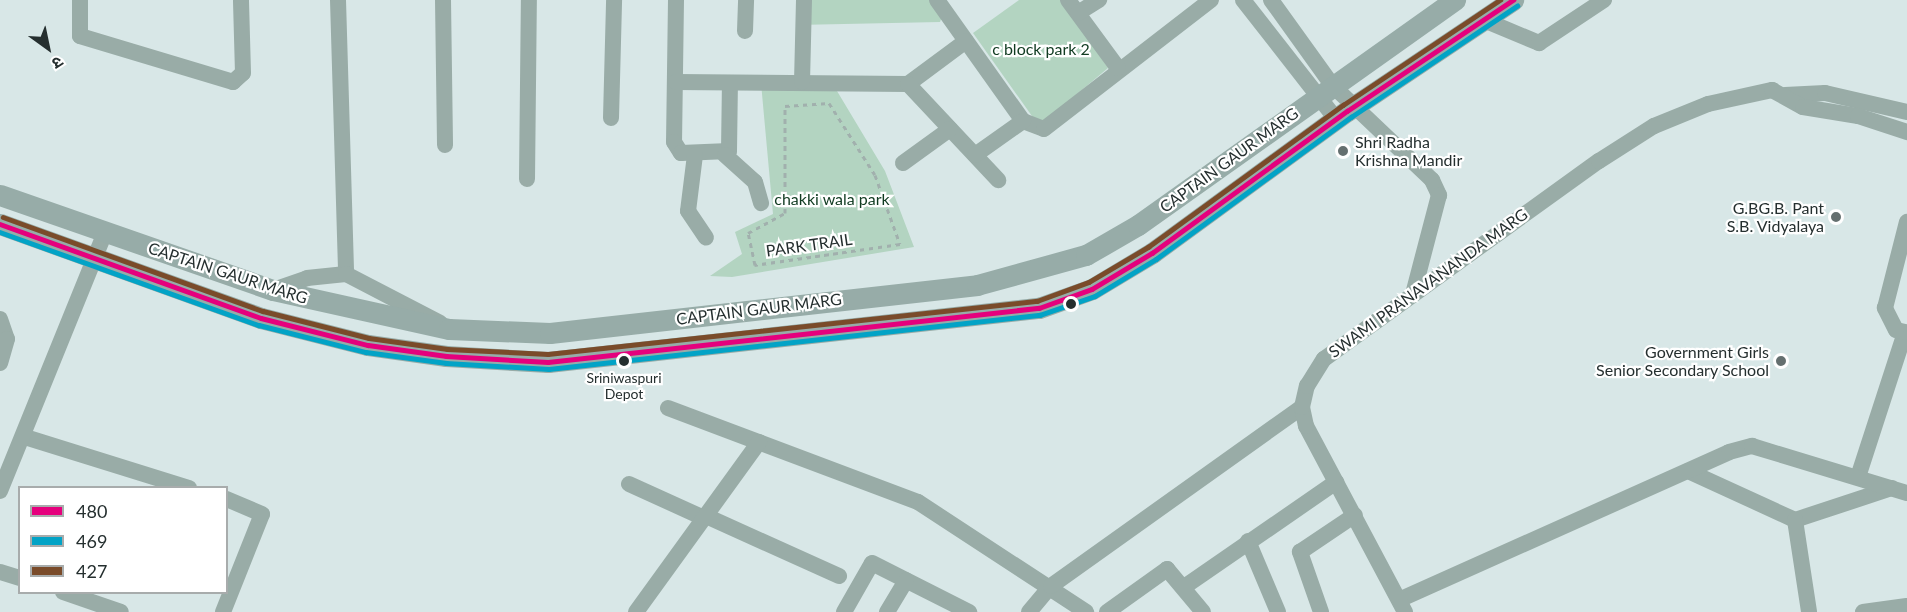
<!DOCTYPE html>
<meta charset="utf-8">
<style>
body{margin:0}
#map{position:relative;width:1907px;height:612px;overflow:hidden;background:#d8e7e7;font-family:Lato,"Noto Sans Devanagari",sans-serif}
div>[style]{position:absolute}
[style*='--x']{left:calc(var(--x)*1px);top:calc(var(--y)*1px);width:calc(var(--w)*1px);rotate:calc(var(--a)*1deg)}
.green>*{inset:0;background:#b3d4c1}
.path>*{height:3px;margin-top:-1.5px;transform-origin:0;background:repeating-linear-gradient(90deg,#a1b0ad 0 4.5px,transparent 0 9px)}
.minor>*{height:16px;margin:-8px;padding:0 8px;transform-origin:8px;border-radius:8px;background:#99aca7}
.major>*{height:21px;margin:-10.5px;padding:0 10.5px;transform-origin:10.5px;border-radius:10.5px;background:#97aca8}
.bus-1>*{height:4.5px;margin:-2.25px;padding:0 2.25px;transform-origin:2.25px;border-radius:2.25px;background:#e5007d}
.bus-2>*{height:4.5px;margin:-2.25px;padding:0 2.25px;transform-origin:2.25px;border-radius:2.25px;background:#02a3c6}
.bus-3>*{height:4.5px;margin:-2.25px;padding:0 2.25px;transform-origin:2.25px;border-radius:2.25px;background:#7a4b2a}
.dots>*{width:16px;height:16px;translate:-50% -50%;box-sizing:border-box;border:3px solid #fff;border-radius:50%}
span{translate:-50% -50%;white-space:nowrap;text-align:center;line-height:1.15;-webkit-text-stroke:4.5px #fff;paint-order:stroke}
.bus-label{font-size:14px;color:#252f2f}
.park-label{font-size:16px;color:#103b21}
.poi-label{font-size:16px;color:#252f2f}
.left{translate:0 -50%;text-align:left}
.right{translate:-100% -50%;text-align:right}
.street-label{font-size:16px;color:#252f2f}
.legend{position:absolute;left:18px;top:486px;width:210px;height:108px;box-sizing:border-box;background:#fff;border:2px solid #a8acac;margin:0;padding:8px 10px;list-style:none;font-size:18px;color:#252f2f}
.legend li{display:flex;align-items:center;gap:12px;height:30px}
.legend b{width:30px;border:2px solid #a8acac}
.north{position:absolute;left:18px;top:18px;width:60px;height:60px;-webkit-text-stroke:4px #fff;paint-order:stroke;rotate:147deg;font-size:16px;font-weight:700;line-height:24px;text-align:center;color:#252f2f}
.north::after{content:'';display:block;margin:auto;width:21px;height:27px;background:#252f2f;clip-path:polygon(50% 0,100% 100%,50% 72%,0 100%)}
</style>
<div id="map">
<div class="green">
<div style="clip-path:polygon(796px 0,942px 0,946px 6px,940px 22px,796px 25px)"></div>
<div style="clip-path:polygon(1019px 0,1065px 0,1108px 68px,1039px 126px,973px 33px)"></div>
<div style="clip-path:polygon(831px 81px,885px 171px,914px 247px,732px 277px,710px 276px,742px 254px,735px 232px,773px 214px,761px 83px)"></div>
</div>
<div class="path">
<div style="--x:829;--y:103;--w:85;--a:57.4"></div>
<div style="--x:875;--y:175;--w:73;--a:70.1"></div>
<div style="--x:900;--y:244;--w:147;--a:171.8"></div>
<div style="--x:755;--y:265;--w:33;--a:-102"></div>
<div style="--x:748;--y:233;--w:42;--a:-28.4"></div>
<div style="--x:785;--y:213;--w:107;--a:-90"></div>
<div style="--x:785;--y:106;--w:44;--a:-3.9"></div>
</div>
<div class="minor">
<div style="--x:80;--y:0;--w:36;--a:90"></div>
<div style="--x:80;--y:36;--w:160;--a:16.7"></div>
<div style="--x:233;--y:82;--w:13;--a:-42"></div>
<div style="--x:243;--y:73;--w:73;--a:-91.6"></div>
<div style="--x:338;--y:0;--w:274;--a:88.3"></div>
<div style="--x:443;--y:0;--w:145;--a:89.2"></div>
<div style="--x:676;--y:0;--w:142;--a:90.8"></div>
<div style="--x:674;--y:142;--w:13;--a:58"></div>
<div style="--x:681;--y:153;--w:48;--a:-2.4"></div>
<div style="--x:729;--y:151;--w:68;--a:-89.2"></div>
<div style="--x:937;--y:0;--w:148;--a:54.6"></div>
<div style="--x:1023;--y:121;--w:22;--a:21"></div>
<div style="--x:1044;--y:129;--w:211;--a:-37.7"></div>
<div style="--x:1068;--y:0;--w:84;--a:53.7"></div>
<div style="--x:1243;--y:0;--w:151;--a:52"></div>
<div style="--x:1271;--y:0;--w:105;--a:54.3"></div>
<div style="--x:1332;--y:85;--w:138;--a:43.5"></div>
<div style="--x:1432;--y:180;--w:17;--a:65"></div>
<div style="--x:1439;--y:195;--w:102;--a:104.7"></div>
<div style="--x:1078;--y:13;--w:25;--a:-32"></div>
<div style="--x:1484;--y:20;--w:60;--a:22.7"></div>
<div style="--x:1539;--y:43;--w:78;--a:-33.5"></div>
<div style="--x:745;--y:31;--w:31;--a:-88"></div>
<div style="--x:676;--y:82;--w:232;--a:0.5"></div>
<div style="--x:908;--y:84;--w:72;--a:-36.6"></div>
<div style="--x:802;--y:82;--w:82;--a:-88.6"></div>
<div style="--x:908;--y:84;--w:132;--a:46.8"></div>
<div style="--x:1785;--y:95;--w:40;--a:-2.9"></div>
<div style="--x:1825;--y:93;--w:84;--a:13"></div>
<div style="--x:611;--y:118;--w:118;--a:-88.5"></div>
<div style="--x:695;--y:155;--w:56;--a:97.1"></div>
<div style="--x:688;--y:211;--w:32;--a:56"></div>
<div style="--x:725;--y:155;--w:40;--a:42"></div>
<div style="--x:755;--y:182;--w:22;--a:74"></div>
<div style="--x:975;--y:155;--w:59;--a:-35.3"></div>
<div style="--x:903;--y:163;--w:58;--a:-35.9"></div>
<div style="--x:527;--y:179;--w:179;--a:-89.4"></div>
<div style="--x:273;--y:290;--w:36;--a:-19"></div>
<div style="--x:307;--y:278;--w:39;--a:-6"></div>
<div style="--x:346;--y:274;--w:106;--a:27.5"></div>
<div style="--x:0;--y:319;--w:21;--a:71"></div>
<div style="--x:7;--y:339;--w:25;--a:106"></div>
<div style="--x:668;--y:408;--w:267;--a:20.6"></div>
<div style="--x:918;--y:502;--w:201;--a:33.2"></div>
<div style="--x:25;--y:437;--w:172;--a:17.3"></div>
<div style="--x:1688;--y:471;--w:118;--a:24.6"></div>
<div style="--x:1795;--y:520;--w:102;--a:-18.3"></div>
<div style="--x:1858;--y:477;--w:152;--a:-72"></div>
<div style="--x:1905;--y:332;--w:9;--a:-167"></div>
<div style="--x:1896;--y:330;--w:25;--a:-117"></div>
<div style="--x:1885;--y:308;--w:89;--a:-75.7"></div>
<div style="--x:629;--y:484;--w:82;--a:24.4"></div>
<div style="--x:0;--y:491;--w:279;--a:-67.9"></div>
<div style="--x:706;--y:516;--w:146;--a:24.3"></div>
<div style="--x:1795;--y:520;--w:93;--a:81.3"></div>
<div style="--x:1248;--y:541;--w:77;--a:67.1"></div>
<div style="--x:0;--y:572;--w:21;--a:17"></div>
<div style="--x:1184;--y:587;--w:185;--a:-34.6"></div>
<div style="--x:63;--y:592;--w:61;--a:19"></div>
<div style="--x:1401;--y:599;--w:359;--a:-24.1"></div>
<div style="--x:1729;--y:452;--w:24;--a:-15"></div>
<div style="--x:1752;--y:446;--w:162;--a:16.9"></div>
<div style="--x:223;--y:612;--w:105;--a:-68.3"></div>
<div style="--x:262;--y:514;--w:39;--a:-157"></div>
<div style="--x:636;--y:612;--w:210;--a:-54.1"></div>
<div style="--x:844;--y:612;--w:56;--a:-60.3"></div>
<div style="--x:872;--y:563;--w:109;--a:26.8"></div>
<div style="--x:887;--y:612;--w:37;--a:-59"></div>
<div style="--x:1029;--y:612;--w:34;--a:-50"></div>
<div style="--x:1051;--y:586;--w:308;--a:-35.5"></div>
<div style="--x:1107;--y:612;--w:74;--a:-35.6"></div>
<div style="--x:1167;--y:569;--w:56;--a:50.1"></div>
<div style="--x:1321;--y:612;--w:64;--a:-109.3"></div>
<div style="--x:1300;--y:552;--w:66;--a:-33.9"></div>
<div style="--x:1405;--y:612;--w:211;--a:-118"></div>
<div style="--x:1306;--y:426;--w:19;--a:-102"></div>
<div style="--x:1302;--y:407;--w:22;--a:-77"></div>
<div style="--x:1307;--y:386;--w:32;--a:-58"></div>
<div style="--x:1324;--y:359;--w:339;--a:-35.8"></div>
<div style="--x:1599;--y:161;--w:65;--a:-32.5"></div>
<div style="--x:1654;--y:126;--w:58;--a:-22.2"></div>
<div style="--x:1708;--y:104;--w:66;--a:-12.3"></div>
<div style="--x:1772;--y:90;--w:35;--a:29"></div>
<div style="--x:1803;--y:107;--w:56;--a:9.3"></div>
<div style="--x:1858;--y:116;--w:52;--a:18.1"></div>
<div style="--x:1863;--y:612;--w:44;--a:-7.8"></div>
</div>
<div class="major">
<div style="--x:0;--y:195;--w:289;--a:19.2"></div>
<div style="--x:273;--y:290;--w:180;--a:12.5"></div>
<div style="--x:449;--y:329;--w:101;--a:2.3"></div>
<div style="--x:550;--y:333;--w:430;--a:-6.4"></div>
<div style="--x:977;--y:285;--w:113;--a:-15.4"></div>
<div style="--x:1086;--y:255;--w:60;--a:-30"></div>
<div style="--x:1138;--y:225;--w:389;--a:-35.4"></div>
<div style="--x:0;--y:224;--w:277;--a:19.8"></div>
<div style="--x:261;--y:318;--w:110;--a:14.2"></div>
<div style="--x:368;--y:345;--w:79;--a:8"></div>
<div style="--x:446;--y:356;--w:102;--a:3.4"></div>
<div style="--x:548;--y:362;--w:494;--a:-6.3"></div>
<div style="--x:1039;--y:308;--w:56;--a:-19.7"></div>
<div style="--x:1092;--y:289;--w:70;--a:-31"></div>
<div style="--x:1152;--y:253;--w:241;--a:-36.1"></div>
<div style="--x:1347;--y:111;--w:200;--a:-33.8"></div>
</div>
<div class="bus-1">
<div style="--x:0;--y:224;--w:277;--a:19.8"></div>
<div style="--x:261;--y:318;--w:110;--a:14.2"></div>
<div style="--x:368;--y:345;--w:79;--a:8"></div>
<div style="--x:446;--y:356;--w:102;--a:3.4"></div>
<div style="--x:548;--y:362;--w:494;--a:-6.3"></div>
<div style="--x:1039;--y:308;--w:56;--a:-19.7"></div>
<div style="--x:1092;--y:289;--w:70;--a:-31"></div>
<div style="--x:1152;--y:253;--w:241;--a:-36.1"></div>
<div style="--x:1347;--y:111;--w:200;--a:-33.8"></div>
</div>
<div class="bus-2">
<div style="--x:0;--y:232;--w:275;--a:19.8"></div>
<div style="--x:259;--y:325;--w:110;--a:14.2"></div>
<div style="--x:366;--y:352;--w:81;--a:7.8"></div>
<div style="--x:446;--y:363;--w:103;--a:3.3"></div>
<div style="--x:549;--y:369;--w:494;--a:-6.3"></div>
<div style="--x:1040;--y:315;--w:58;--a:-19.1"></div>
<div style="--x:1095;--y:296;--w:71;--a:-31.2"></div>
<div style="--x:1156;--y:259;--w:241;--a:-36.1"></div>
<div style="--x:1351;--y:117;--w:200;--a:-33.8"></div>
</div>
<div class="bus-3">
<div style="--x:3;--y:217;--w:276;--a:19.9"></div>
<div style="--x:263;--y:311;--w:109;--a:14.3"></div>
<div style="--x:369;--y:338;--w:79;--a:8"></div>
<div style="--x:447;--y:349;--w:101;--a:2.8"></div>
<div style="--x:548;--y:354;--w:492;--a:-6.2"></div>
<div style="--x:1037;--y:301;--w:55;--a:-20.1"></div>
<div style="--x:1089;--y:282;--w:69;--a:-30.7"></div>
<div style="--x:1148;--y:247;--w:241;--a:-36.1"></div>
<div style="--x:1343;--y:105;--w:189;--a:-33.8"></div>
</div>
<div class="dots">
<div style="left:1343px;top:151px;background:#646f6f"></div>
<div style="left:1836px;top:217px;background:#646f6f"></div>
<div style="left:1071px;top:304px;background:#252f2f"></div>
<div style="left:624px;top:361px;background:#252f2f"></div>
<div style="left:1781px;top:361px;background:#646f6f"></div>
</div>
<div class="bus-label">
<span style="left:624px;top:386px">Sriniwaspuri<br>Depot</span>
</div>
<div class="park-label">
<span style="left:1041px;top:49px">c block park 2</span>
<span style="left:832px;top:199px">chakki wala park</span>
</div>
<div class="poi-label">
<span class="left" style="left:1355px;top:151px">Shri Radha<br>Krishna Mandir</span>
<span class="right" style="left:1824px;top:217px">G.BG.B. Pant<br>S.B. Vidyalaya</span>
<span class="right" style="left:1769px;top:361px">Government Girls<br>Senior Secondary School</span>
</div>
<div class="street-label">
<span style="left:1229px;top:160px;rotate:-36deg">CAPTAIN GAUR MARG</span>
<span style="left:809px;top:245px;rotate:-8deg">PARK TRAIL</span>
<span style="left:228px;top:273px;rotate:18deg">CAPTAIN GAUR MARG</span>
<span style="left:1428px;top:283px;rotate:-36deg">SWAMI PRANAVANANDA MARG</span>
<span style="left:759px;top:309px;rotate:-7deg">CAPTAIN GAUR MARG</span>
</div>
<ul class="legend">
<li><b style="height:8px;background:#e5007d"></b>480</li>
<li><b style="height:8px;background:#02a3c6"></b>469</li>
<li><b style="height:8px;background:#7a4b2a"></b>427</li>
</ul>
<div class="north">उ</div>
</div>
